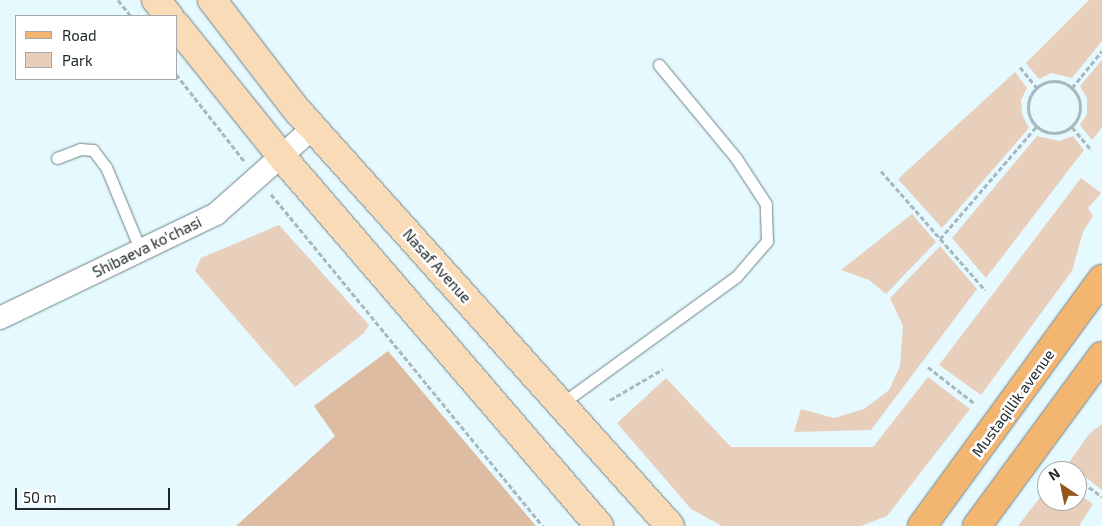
<!DOCTYPE html>
<style>
body{margin:0}
#map{position:relative;width:1102px;height:526px;overflow:hidden;background:#e5f9ff;font-family:"Exo 2",sans-serif}
div>[style]{position:absolute}
[style*='--x']{left:calc(var(--x)*1px);top:calc(var(--y)*1px);width:calc(var(--w)*1px);rotate:calc(var(--a)*1deg)}
.green>*{inset:0;background:#e8cfbc}
.forest>*{inset:0;background:#debca1}
.path>*{height:3px;margin-top:-1.5px;transform-origin:0;background:repeating-linear-gradient(90deg,#a8b8bd 0 5px,transparent 0 7.5px)}
.path>.ring{margin:-1.5px;padding:0;box-sizing:content-box;background:none;border:3px solid #a8b8bd;border-radius:50%}
.roads{filter:drop-shadow(0 0 1px #6e8186) drop-shadow(0 0 1px #6e8186)}
.lane>*{height:11px;margin:-5.5px;padding:0 5.5px;transform-origin:5.5px;border-radius:5.5px;background:#fff}
.street>*{height:22px;margin:-11px;padding:0 11px;transform-origin:11px;border-radius:11px;background:#fff}
.secondary>*{height:28px;margin:-14px;padding:0 14px;transform-origin:14px;border-radius:14px;background:#f9dbb8}
.primary>*{height:28px;margin:-14px;padding:0 14px;transform-origin:14px;border-radius:14px;background:#f2b671}
span{translate:-50% -50%;white-space:nowrap;text-align:center;line-height:1.15;-webkit-text-stroke:5px #fff;paint-order:stroke}
.street-label{font-size:15px;color:#21282a}
.legend{position:absolute;left:15px;top:15px;width:162px;height:65px;box-sizing:border-box;background:#fff;border:1px solid #a6a9aa;margin:0;padding:6px 9px;list-style:none;font-size:15px;color:#21282a}
.legend li{display:flex;align-items:center;gap:10px;height:25px}
.legend b{width:25px;border:1px solid #a6a9aa}
.north{position:absolute;left:1037px;top:461px;width:50px;height:50px;box-sizing:border-box;background:#fff;border:1px solid #a6a9aa;border-radius:50%;rotate:326deg;font-size:14px;font-weight:700;line-height:20px;text-align:center;color:#21282a}
.north::after{content:'';display:block;margin:auto;width:18px;height:22px;background:#935719;clip-path:polygon(50% 0,100% 100%,50% 72%,0 100%)}
.scale{position:absolute;left:15px;top:488px;width:155px;height:22px;box-sizing:border-box;border:2px solid #21282a;border-top:0;padding-left:6px;font-size:15px;line-height:18px;white-space:nowrap;color:#21282a;-webkit-text-stroke:4px #fff;paint-order:stroke}
</style>
<div id="map">
<div class="green">
<div style="clip-path:polygon(1089px 0,1102px 0,1102px 41px,1072px 78px,1051px 73px,1039px 79px,1026px 63px)"></div>
<div style="clip-path:polygon(1102px 60px,1102px 127px,1092px 140px,1080px 125px,1087px 114px,1087px 98px,1080px 86px)"></div>
<div style="clip-path:polygon(1015px 72px,1027px 88px,1021px 100px,1022px 114px,1029px 128px,942px 228px,898px 179px)"></div>
<div style="clip-path:polygon(1037px 136px,1059px 141px,1073px 136px,1084px 150px,986px 278px,952px 238px)"></div>
<div style="clip-path:polygon(1081px 178px,1101px 193px,1088px 208px,1093px 216px,1083px 232px,1072px 271px,981px 395px,939px 365px)"></div>
<div style="clip-path:polygon(912px 214px,936px 242px,886px 294px,869px 280px,841px 270px)"></div>
<div style="clip-path:polygon(279px 225px,369px 325px,364px 333px,295px 387px,195px 271px,201px 258px)"></div>
<div style="clip-path:polygon(940px 246px,977px 289px,871px 430px,794px 432px,801px 409px,834px 418px,864px 409px,889px 390px,900px 366px,903px 326px,890px 298px)"></div>
<div style="clip-path:polygon(928px 377px,970px 409px,887px 516px,861px 526px,722px 526px,691px 509px,617px 423px,666px 378px,731px 447px,873px 447px)"></div>
<div style="clip-path:polygon(1102px 424px,1102px 490px,1068px 464px,1089px 434px)"></div>
<div style="clip-path:polygon(1047px 488px,1047px 501px,1077px 501px,1077px 493px,1093px 504px,1079px 526px,1018px 526px)"></div>
</div>
<div class="forest">
<div style="clip-path:polygon(388px 351px,536px 526px,236px 526px,335px 436px,314px 406px)"></div>
</div>
<div class="path">
<div style="--x:118;--y:0;--w:21;--a:51"></div>
<div style="--x:1020;--y:67;--w:27;--a:51"></div>
<div style="--x:176;--y:74;--w:112;--a:51.9"></div>
<div class="ring" style="left:1028px;top:81px;width:49px;height:49px"></div>
<div style="--x:1072;--y:88;--w:48;--a:-51"></div>
<div style="--x:1072;--y:127;--w:30;--a:50"></div>
<div style="--x:881;--y:171;--w:158;--a:48.8"></div>
<div style="--x:271;--y:194;--w:429;--a:50.7"></div>
<div style="--x:940;--y:239;--w:148;--a:-49.4"></div>
<div style="--x:928;--y:367;--w:58;--a:38"></div>
<div style="--x:610;--y:400;--w:61;--a:-30.3"></div>
<div style="--x:1065;--y:469;--w:3;--a:45"></div>
<div style="--x:1077;--y:478;--w:31;--a:37"></div>
</div>
<div class="roads">
<div class="lane">
<div style="--x:57;--y:158;--w:25;--a:-21"></div>
<div style="--x:80;--y:149;--w:13;--a:4"></div>
<div style="--x:93;--y:150;--w:21;--a:53"></div>
<div style="--x:106;--y:167;--w:91;--a:67.4"></div>
<div style="--x:561;--y:404;--w:216;--a:-36"></div>
<div style="--x:736;--y:277;--w:48;--a:-49.3"></div>
<div style="--x:767;--y:241;--w:37;--a:-92"></div>
<div style="--x:766;--y:204;--w:55;--a:-123.1"></div>
<div style="--x:736;--y:158;--w:121;--a:-129.6"></div>
</div>
<div class="street">
<div style="--x:0;--y:318;--w:240;--a:-25.7"></div>
<div style="--x:216;--y:214;--w:130;--a:-41.6"></div>
</div>
<div class="secondary">
<div style="--x:156;--y:0;--w:21;--a:51"></div>
<div style="--x:212;--y:0;--w:138;--a:52.4"></div>
<div style="--x:296;--y:109;--w:560;--a:48.11"></div>
<div style="--x:176;--y:25;--w:169;--a:51.2"></div>
<div style="--x:282;--y:157;--w:486;--a:49.3"></div>
</div>
<div class="primary">
<div style="--x:922;--y:526;--w:306;--a:-53.9"></div>
<div style="--x:977;--y:526;--w:211;--a:-53.7"></div>
</div>
</div>
<div class="street-label">
<span style="left:147px;top:247px;rotate:-26deg">Shibaeva ko'chasi</span>
<span style="left:437px;top:266px;rotate:48deg">Nasaf Avenue</span>
<span style="left:1013px;top:403px;rotate:-54deg">Mustaqillik avenue</span>
</div>
<ul class="legend">
<li><b style="height:6px;background:#f2b671"></b>Road</li>
<li><b style="height:14px;background:#e8cfbc"></b>Park</li>
</ul>
<div class="north">N</div>
<div class="scale">50 m</div>
</div>
